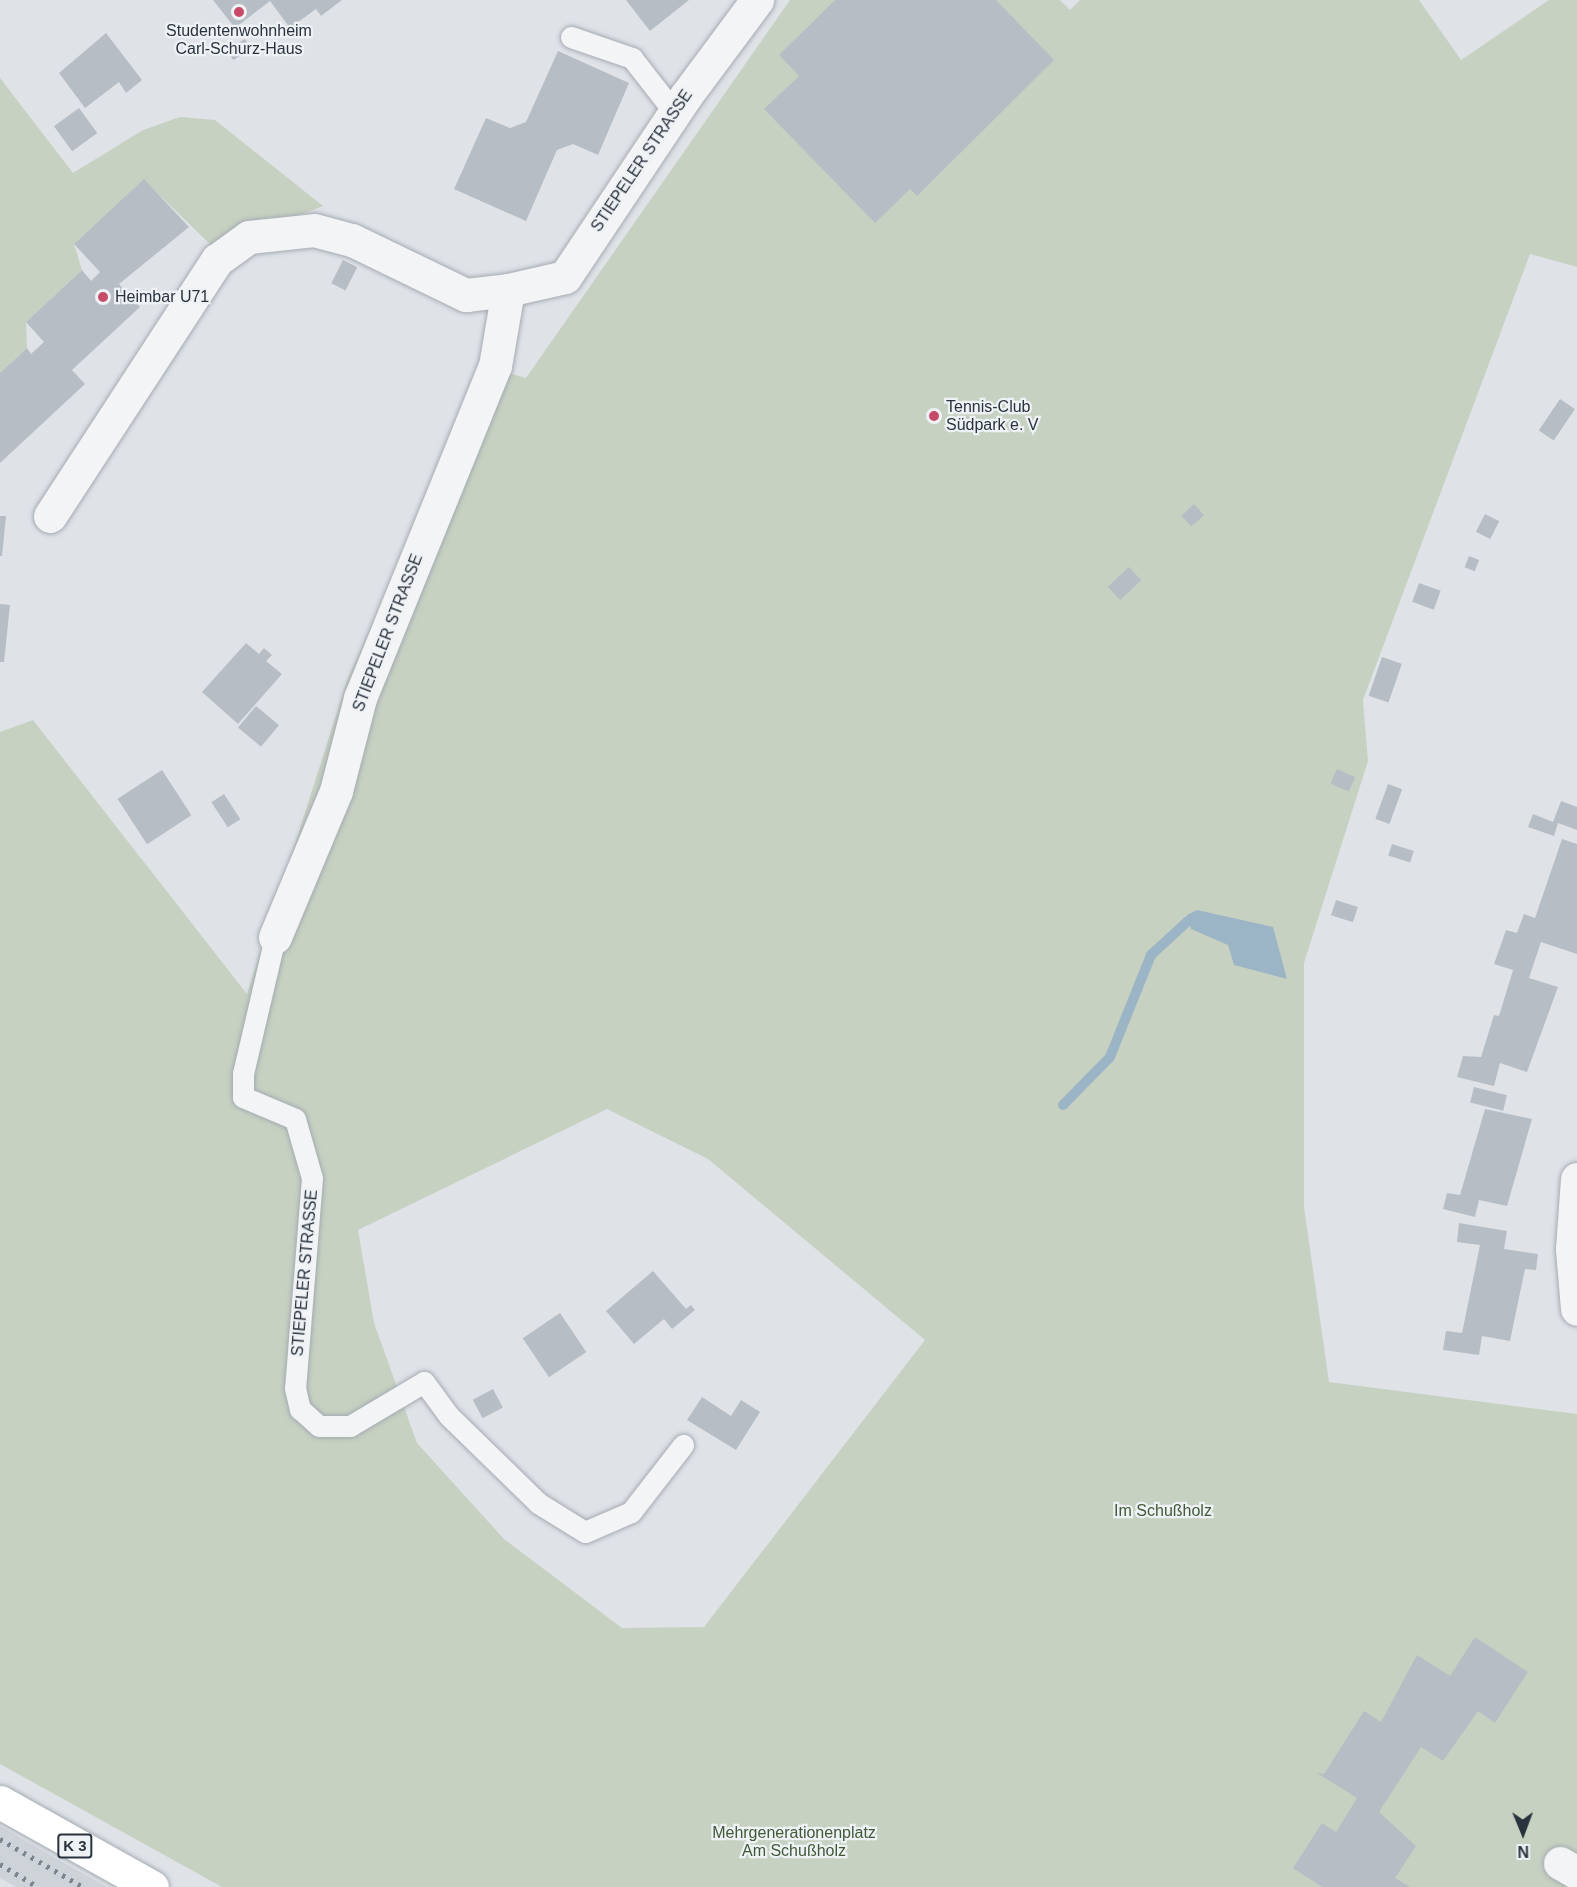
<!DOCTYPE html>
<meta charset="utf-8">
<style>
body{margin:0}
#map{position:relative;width:1577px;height:1887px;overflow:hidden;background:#dfe3e8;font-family:Arial,sans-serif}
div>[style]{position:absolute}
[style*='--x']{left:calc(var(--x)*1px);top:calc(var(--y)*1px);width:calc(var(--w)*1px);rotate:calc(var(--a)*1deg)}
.built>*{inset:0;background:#ced3da}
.green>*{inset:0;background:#c7d1c1}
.water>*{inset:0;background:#9cb5c6}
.stream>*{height:10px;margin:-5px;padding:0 5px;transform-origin:5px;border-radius:5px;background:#9cb5c6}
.building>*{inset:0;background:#b7bdc4;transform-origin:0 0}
.roads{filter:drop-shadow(0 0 2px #a5abb2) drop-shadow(0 0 2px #a5abb2)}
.lane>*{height:21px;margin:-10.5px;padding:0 10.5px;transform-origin:10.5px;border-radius:10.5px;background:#f2f4f6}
.street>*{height:33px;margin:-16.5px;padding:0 16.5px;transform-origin:16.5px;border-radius:16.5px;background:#f2f4f6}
.highway>*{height:33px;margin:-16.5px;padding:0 16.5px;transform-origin:16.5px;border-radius:16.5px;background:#fff}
.rail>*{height:4.5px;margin-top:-2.25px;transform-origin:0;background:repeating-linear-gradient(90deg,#7a8590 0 3px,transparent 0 9px)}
.dots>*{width:16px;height:16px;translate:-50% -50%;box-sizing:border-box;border:3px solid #eff2f5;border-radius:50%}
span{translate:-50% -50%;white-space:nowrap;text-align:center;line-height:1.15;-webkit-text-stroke:4.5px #eff2f5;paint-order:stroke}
.shield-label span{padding:2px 4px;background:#eff2f5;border:2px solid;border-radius:4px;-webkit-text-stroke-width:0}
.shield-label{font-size:15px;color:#29333e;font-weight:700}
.poi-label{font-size:16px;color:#29333e}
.left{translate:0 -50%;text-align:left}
.street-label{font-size:16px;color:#29333e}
.park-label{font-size:16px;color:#415937}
.north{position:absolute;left:1493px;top:1803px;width:60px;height:60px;-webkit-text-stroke:4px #eff2f5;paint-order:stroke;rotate:179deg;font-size:16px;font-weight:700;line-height:24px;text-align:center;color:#29333e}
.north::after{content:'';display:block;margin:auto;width:21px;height:27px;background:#29333e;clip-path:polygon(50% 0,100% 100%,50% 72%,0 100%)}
</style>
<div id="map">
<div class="built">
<div style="clip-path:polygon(0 1826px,50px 1855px,107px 1887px,16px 1887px,0 1878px)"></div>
</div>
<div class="green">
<div style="clip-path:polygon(evenodd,790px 0,1060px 0,1070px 10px,1080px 0,1419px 0,1461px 60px,1549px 0,1577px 0,1577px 267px,1530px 254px,1363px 700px,1368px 761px,1304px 963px,1304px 1207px,1329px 1382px,1577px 1414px,1577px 1887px,222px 1887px,0 1764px,0 732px,33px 720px,247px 994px,347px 681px,486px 367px,526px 378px,790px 0,607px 1109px,708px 1159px,925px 1340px,704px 1627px,622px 1628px,504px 1539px,417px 1443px,374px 1323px,358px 1230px,607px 1109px)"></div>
<div style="clip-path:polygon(0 78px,73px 173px,143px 130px,180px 117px,215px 120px,323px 206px,214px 248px,144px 180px,74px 244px,82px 270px,26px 322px,27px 348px,0 373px)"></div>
</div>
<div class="water">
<div style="clip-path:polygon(1197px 910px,1273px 927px,1287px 979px,1234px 965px,1228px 945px,1191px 929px,1187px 915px)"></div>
</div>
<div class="stream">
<div style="--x:1063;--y:1105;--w:67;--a:-45.6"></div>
<div style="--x:1110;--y:1057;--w:110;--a:-68.1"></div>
<div style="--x:1151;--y:955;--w:50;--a:-42.6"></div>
</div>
<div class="building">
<div style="clip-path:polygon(213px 0,342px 0,321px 16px,316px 9px,290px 28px,270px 1px,235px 28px)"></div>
<div style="clip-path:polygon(626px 0,689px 0,650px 31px)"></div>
<div style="clip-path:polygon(835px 0,996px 0,1054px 60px,917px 196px,910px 189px,875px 223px,764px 109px,799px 76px,779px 55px)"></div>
<div style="clip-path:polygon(106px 33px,142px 80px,126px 93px,119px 82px,85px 108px,59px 73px)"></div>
<div style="left:245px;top:39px;width:12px;height:21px;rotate:59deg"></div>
<div style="clip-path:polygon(558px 51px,629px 83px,598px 155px,573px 144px,557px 150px,526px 221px,454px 189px,486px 118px,510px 128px,526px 122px)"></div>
<div style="left:79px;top:108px;width:31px;height:31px;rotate:54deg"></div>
<div style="clip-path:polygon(144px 179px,189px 227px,119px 284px,140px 307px,72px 370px,85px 384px,0 463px,0 373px,27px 348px,31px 354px,44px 342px,26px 322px,82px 270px,91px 281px,100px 272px,74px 244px)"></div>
<div style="left:343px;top:260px;width:16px;height:26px;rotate:27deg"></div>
<div style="left:1560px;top:399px;width:18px;height:38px;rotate:34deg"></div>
<div style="left:1194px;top:504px;width:15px;height:17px;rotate:48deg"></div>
<div style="left:1485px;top:514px;width:16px;height:20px;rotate:27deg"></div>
<div style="clip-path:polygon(0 516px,6px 516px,2px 556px,0 556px)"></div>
<div style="left:1469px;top:556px;width:11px;height:12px;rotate:22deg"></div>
<div style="left:1129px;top:567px;width:18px;height:29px;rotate:47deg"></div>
<div style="left:1419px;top:583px;width:23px;height:20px;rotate:20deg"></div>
<div style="clip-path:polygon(0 604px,10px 605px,4px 662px,0 662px)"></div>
<div style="clip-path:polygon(246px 643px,259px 654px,264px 648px,272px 655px,266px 661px,282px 674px,238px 724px,202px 692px)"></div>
<div style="left:1382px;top:657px;width:21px;height:41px;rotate:19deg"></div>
<div style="left:256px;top:706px;width:30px;height:28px;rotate:40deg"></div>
<div style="left:1337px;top:769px;width:20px;height:16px;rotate:24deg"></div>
<div style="left:162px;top:770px;width:54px;height:53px;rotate:57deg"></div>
<div style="left:1388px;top:784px;width:15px;height:37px;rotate:20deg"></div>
<div style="left:224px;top:794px;width:30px;height:15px;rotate:57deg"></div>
<div style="clip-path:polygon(1561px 801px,1577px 807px,1577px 830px,1558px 823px,1554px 836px,1528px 827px,1533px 814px,1553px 822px)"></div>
<div style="clip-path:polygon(1562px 839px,1577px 844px,1577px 954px,1541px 942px,1529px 978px,1558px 987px,1527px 1072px,1500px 1063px,1494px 1086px,1457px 1077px,1463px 1056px,1481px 1057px,1494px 1015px,1499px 1016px,1513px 970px,1494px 964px,1506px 930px,1517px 933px,1524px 914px,1535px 918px)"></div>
<div style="left:1392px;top:844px;width:23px;height:12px;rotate:18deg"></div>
<div style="left:1336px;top:900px;width:23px;height:16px;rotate:18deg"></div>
<div style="left:1474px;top:1087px;width:34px;height:16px;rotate:14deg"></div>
<div style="clip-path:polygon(1485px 1109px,1532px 1119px,1507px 1206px,1479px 1200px,1475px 1217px,1443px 1209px,1447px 1193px,1460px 1195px)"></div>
<div style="clip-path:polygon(1459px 1223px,1507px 1231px,1504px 1249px,1538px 1254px,1536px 1270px,1525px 1269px,1510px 1341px,1482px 1336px,1479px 1355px,1443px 1350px,1446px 1331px,1462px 1333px,1480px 1245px,1457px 1242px)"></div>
<div style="clip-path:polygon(653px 1271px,686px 1309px,691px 1305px,695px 1310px,672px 1329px,664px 1319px,634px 1344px,606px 1311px)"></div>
<div style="left:560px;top:1313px;width:47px;height:45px;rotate:56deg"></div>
<div style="left:493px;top:1389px;width:21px;height:23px;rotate:62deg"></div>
<div style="clip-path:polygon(702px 1397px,731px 1416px,741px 1400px,760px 1412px,736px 1450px,687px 1420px)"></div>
<div style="clip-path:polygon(1475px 1637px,1528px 1672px,1495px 1723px,1478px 1711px,1443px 1761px,1421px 1747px,1379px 1812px,1416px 1846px,1395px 1878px,1410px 1887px,1322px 1887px,1293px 1868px,1322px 1823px,1336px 1832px,1357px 1798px,1317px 1773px,1324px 1774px,1364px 1711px,1381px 1722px,1417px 1655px,1450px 1676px)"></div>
</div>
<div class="roads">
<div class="lane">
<div style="--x:571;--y:37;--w:65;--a:19"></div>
<div style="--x:632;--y:58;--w:70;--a:52"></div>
<div style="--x:275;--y:937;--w:140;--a:103.2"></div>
<div style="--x:243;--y:1073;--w:24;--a:90"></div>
<div style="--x:243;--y:1097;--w:56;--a:22.9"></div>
<div style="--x:295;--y:1119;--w:61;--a:73.9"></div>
<div style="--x:312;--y:1178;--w:211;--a:94.6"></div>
<div style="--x:295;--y:1388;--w:22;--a:77"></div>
<div style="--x:300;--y:1409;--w:25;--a:42"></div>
<div style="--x:319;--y:1426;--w:31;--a:0"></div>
<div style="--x:350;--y:1426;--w:86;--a:-30.7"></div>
<div style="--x:424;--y:1382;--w:42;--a:53.7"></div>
<div style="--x:449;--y:1416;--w:124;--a:44.3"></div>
<div style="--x:538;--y:1503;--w:55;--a:31.7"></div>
<div style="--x:585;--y:1532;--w:50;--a:-23.5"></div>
<div style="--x:631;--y:1512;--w:85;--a:-52.2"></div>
</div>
<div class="street">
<div style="--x:50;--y:516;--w:306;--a:-56.9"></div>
<div style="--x:217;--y:260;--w:39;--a:-36"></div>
<div style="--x:249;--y:237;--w:65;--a:-6.1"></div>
<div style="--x:314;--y:230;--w:39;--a:15"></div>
<div style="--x:352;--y:240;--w:127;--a:25.8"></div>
<div style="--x:466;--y:295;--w:42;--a:-6.8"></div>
<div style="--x:275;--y:937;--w:158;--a:-67.3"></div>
<div style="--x:336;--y:791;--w:96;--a:-75.5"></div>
<div style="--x:360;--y:698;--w:358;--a:-67.9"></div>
<div style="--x:495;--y:366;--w:77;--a:-80.3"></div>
<div style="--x:508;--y:290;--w:58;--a:-12.8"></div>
<div style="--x:565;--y:277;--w:216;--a:-56.3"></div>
<div style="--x:685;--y:97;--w:121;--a:-53.4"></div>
<div style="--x:1577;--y:1179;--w:70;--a:94.1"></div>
<div style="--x:1572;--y:1249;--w:60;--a:85.2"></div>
<div style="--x:1560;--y:1863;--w:20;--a:30"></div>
</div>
<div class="highway">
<div style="--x:0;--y:1802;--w:174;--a:29.2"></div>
</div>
</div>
<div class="rail">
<div style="--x:0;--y:1839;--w:96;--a:30"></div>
<div style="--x:0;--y:1864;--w:44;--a:31.2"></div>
</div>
<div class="dots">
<div style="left:239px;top:12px;background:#c74a69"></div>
<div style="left:103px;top:297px;background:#c74a69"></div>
<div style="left:934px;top:416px;background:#c74a69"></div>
</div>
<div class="shield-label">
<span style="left:75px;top:1846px">K 3</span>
</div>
<div class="poi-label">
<span style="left:239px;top:40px">Studentenwohnheim<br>Carl-Schurz-Haus</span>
<span class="left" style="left:115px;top:297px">Heimbar U71</span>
<span class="left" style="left:946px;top:416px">Tennis-Club<br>Südpark e. V</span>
</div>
<div class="street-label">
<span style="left:642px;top:161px;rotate:-56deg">STIEPELER STRASSE</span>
<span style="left:388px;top:633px;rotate:-69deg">STIEPELER STRASSE</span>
<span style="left:305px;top:1273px;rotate:-85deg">STIEPELER STRASSE</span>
</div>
<div class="park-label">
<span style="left:1163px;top:1511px">Im Schußholz</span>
<span style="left:794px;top:1842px">Mehrgenerationenplatz<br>Am Schußholz</span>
</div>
<div class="north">N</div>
</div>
